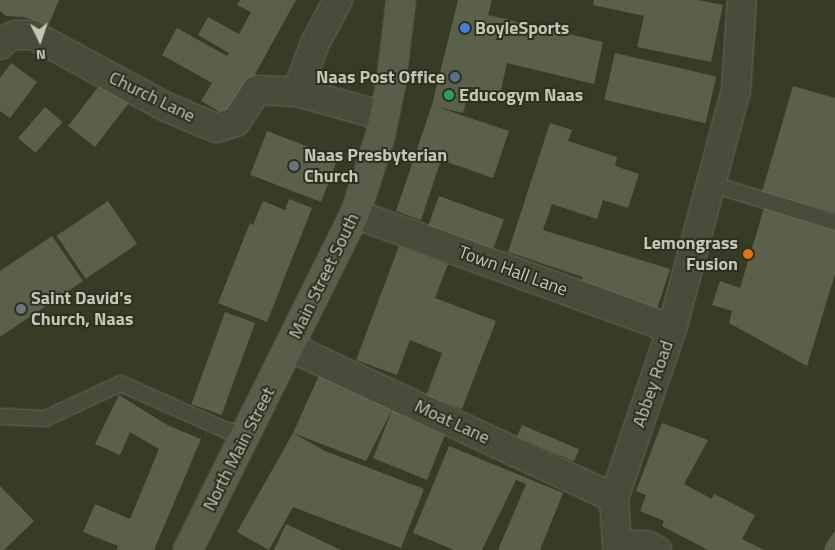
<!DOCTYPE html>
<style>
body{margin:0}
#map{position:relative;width:835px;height:550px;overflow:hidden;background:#373c27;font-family:"Titillium Web",sans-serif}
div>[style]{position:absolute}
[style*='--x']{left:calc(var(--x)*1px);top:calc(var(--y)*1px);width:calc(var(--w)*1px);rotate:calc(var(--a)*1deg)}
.building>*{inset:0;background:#5a6049;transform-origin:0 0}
.roads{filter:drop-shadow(0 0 1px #666a59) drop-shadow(0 0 1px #666a59)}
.service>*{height:15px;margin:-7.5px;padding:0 7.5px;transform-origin:7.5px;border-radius:7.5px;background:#484c3b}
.minor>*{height:28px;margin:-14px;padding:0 14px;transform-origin:14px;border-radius:14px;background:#484c3b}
.secondary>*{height:28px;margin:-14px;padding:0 14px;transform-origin:14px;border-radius:14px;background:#595e4a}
.dots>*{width:14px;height:14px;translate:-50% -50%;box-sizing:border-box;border:2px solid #2d3120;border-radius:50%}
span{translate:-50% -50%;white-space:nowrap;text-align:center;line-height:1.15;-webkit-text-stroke:4px #2d3120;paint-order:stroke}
.poi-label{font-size:18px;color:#c3c7b7;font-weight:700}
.left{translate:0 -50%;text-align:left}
.right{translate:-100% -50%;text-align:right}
.street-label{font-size:18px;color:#c3c7b7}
.north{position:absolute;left:15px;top:15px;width:50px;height:50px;-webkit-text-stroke:4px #2d3120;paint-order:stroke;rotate:176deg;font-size:14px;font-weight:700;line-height:20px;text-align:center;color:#c3c7b7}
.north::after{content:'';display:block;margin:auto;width:18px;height:22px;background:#c3c7b7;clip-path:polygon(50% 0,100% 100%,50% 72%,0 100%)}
</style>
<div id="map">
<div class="building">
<div style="clip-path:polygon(0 0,59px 0,48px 26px,24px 17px,6px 16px,0 11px)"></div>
<div style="clip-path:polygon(240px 0,296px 0,231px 118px,201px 101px,212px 83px,162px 55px,177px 28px,227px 56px,229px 53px,198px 35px,208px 17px,239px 34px,251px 12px,237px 5px)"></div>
<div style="clip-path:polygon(458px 0,492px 0,488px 15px,603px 42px,594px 84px,507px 63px,500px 94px,470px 87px,463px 113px,437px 107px,509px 131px,493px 178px,441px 160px,421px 220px,396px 211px,432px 105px)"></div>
<div style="clip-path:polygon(594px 0,698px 0,723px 5px,711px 62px,637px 47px,644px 16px,593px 5px)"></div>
<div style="left:615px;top:53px;width:104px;height:48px;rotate:13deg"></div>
<div style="clip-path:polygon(11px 63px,37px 82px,10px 118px,0 111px,0 78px)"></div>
<div style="clip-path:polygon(99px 86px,131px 100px,95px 147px,68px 126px)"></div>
<div style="clip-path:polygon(793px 86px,835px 98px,835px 213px,762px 192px)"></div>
<div style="left:45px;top:107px;width:23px;height:41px;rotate:41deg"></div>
<div style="clip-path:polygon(550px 123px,572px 130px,568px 141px,617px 157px,615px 166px,639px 174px,628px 208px,603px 200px,597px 219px,552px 204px,543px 230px,670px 269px,657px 309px,581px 281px,583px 277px,508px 252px)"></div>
<div style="left:267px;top:131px;width:76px;height:47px;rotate:21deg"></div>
<div style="left:439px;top:196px;width:69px;height:32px;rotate:20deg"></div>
<div style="clip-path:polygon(289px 199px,312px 208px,267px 322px,218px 303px,250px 223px,253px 225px,263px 201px,285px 210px)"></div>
<div style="left:108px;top:201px;width:52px;height:62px;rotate:56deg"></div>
<div style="clip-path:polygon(764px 208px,835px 230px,835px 274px,807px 366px,729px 323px,732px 311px,712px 305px,720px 281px,740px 288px)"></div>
<div style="clip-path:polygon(52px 236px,83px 281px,0 337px,0 271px)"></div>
<div style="clip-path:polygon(399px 246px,448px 264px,435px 298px,496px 321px,462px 409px,426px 396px,442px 353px,410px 340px,397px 375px,356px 360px)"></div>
<div style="left:225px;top:312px;width:32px;height:98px;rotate:20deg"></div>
<div style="clip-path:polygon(320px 373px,448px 427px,427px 480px,373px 458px,393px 408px,366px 461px,293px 433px)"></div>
<div style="clip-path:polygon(119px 395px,169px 426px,201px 439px,154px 550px,117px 550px,118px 546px,83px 532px,95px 504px,130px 519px,159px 449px,130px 432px,120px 455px,95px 444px)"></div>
<div style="clip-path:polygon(662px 423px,708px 440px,684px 484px,712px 499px,714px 494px,755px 515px,742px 539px,764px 550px,708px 550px,662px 526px,664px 521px,640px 511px,646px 495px,636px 491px)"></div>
<div style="left:522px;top:425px;width:62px;height:13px;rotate:23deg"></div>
<div style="clip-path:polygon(293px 433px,325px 451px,424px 489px,401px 548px,293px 507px,269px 550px,237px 532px)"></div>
<div style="clip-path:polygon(449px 446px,563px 493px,540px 550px,498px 550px,526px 484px,516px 480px,482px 550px,454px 550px,413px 533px)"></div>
<div style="clip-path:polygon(0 486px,34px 521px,4px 550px,0 550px)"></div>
<div style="clip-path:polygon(286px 524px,341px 550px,274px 550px)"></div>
<div style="clip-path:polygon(835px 531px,835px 550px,824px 550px,826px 544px)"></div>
</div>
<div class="roads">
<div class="service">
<div style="--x:710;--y:183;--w:131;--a:17.3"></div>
<div style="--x:0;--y:416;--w:45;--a:2.5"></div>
<div style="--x:45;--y:418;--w:83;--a:-25"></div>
<div style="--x:120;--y:383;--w:116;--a:23.9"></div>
<div style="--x:226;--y:430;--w:22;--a:8"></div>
</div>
<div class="minor">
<div style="--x:338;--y:0;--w:49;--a:118.1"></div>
<div style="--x:315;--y:43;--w:52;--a:110.2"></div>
<div style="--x:297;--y:92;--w:90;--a:15.4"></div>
<div style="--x:0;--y:45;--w:6;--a:-59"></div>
<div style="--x:3;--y:40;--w:14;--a:-21"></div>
<div style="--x:16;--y:35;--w:17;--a:0"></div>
<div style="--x:33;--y:35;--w:151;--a:28.4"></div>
<div style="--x:166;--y:107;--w:54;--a:22.8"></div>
<div style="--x:216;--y:128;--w:21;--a:-17"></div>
<div style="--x:236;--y:122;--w:38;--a:-57"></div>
<div style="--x:257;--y:90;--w:40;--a:2.9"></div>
<div style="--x:355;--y:214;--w:337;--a:19.9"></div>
<div style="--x:290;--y:347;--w:357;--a:25"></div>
<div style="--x:657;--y:550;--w:12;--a:-156"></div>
<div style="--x:646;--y:545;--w:29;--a:180"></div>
<div style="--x:617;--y:545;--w:47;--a:-93.7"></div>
<div style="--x:614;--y:498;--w:179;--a:-71.1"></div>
<div style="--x:672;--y:329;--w:247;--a:-75"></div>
<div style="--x:736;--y:90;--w:90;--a:-86.2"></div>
</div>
<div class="secondary">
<div style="--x:188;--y:550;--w:375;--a:-63.6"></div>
<div style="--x:355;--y:214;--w:81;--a:-72"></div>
<div style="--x:380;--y:137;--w:55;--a:-78.5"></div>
<div style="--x:391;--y:83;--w:84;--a:-83.1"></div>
</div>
</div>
<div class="dots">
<div style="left:465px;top:28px;background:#3f7fe0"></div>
<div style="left:455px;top:77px;background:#5c6f8a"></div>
<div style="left:449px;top:95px;background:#2e9e5b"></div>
<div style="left:294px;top:166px;background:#6b7280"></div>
<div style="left:748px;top:254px;background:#e8710a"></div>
<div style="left:21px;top:309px;background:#6b7280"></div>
</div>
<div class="poi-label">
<span class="left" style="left:475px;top:28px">BoyleSports</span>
<span class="right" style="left:445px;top:77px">Naas Post Office</span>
<span class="left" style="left:459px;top:95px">Educogym Naas</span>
<span class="left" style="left:304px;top:166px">Naas Presbyterian<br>Church</span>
<span class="right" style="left:738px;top:254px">Lemongrass<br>Fusion</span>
<span class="left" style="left:31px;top:309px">Saint David's<br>Church, Naas</span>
</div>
<div class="street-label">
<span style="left:152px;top:97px;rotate:26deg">Church Lane</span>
<span style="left:513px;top:271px;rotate:20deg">Town Hall Lane</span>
<span style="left:324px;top:276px;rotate:-64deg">Main Street South</span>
<span style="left:653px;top:384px;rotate:-71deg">Abbey Road</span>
<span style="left:452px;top:422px;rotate:25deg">Moat Lane</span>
<span style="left:239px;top:449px;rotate:-63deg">North Main Street</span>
</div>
<div class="north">N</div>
</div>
